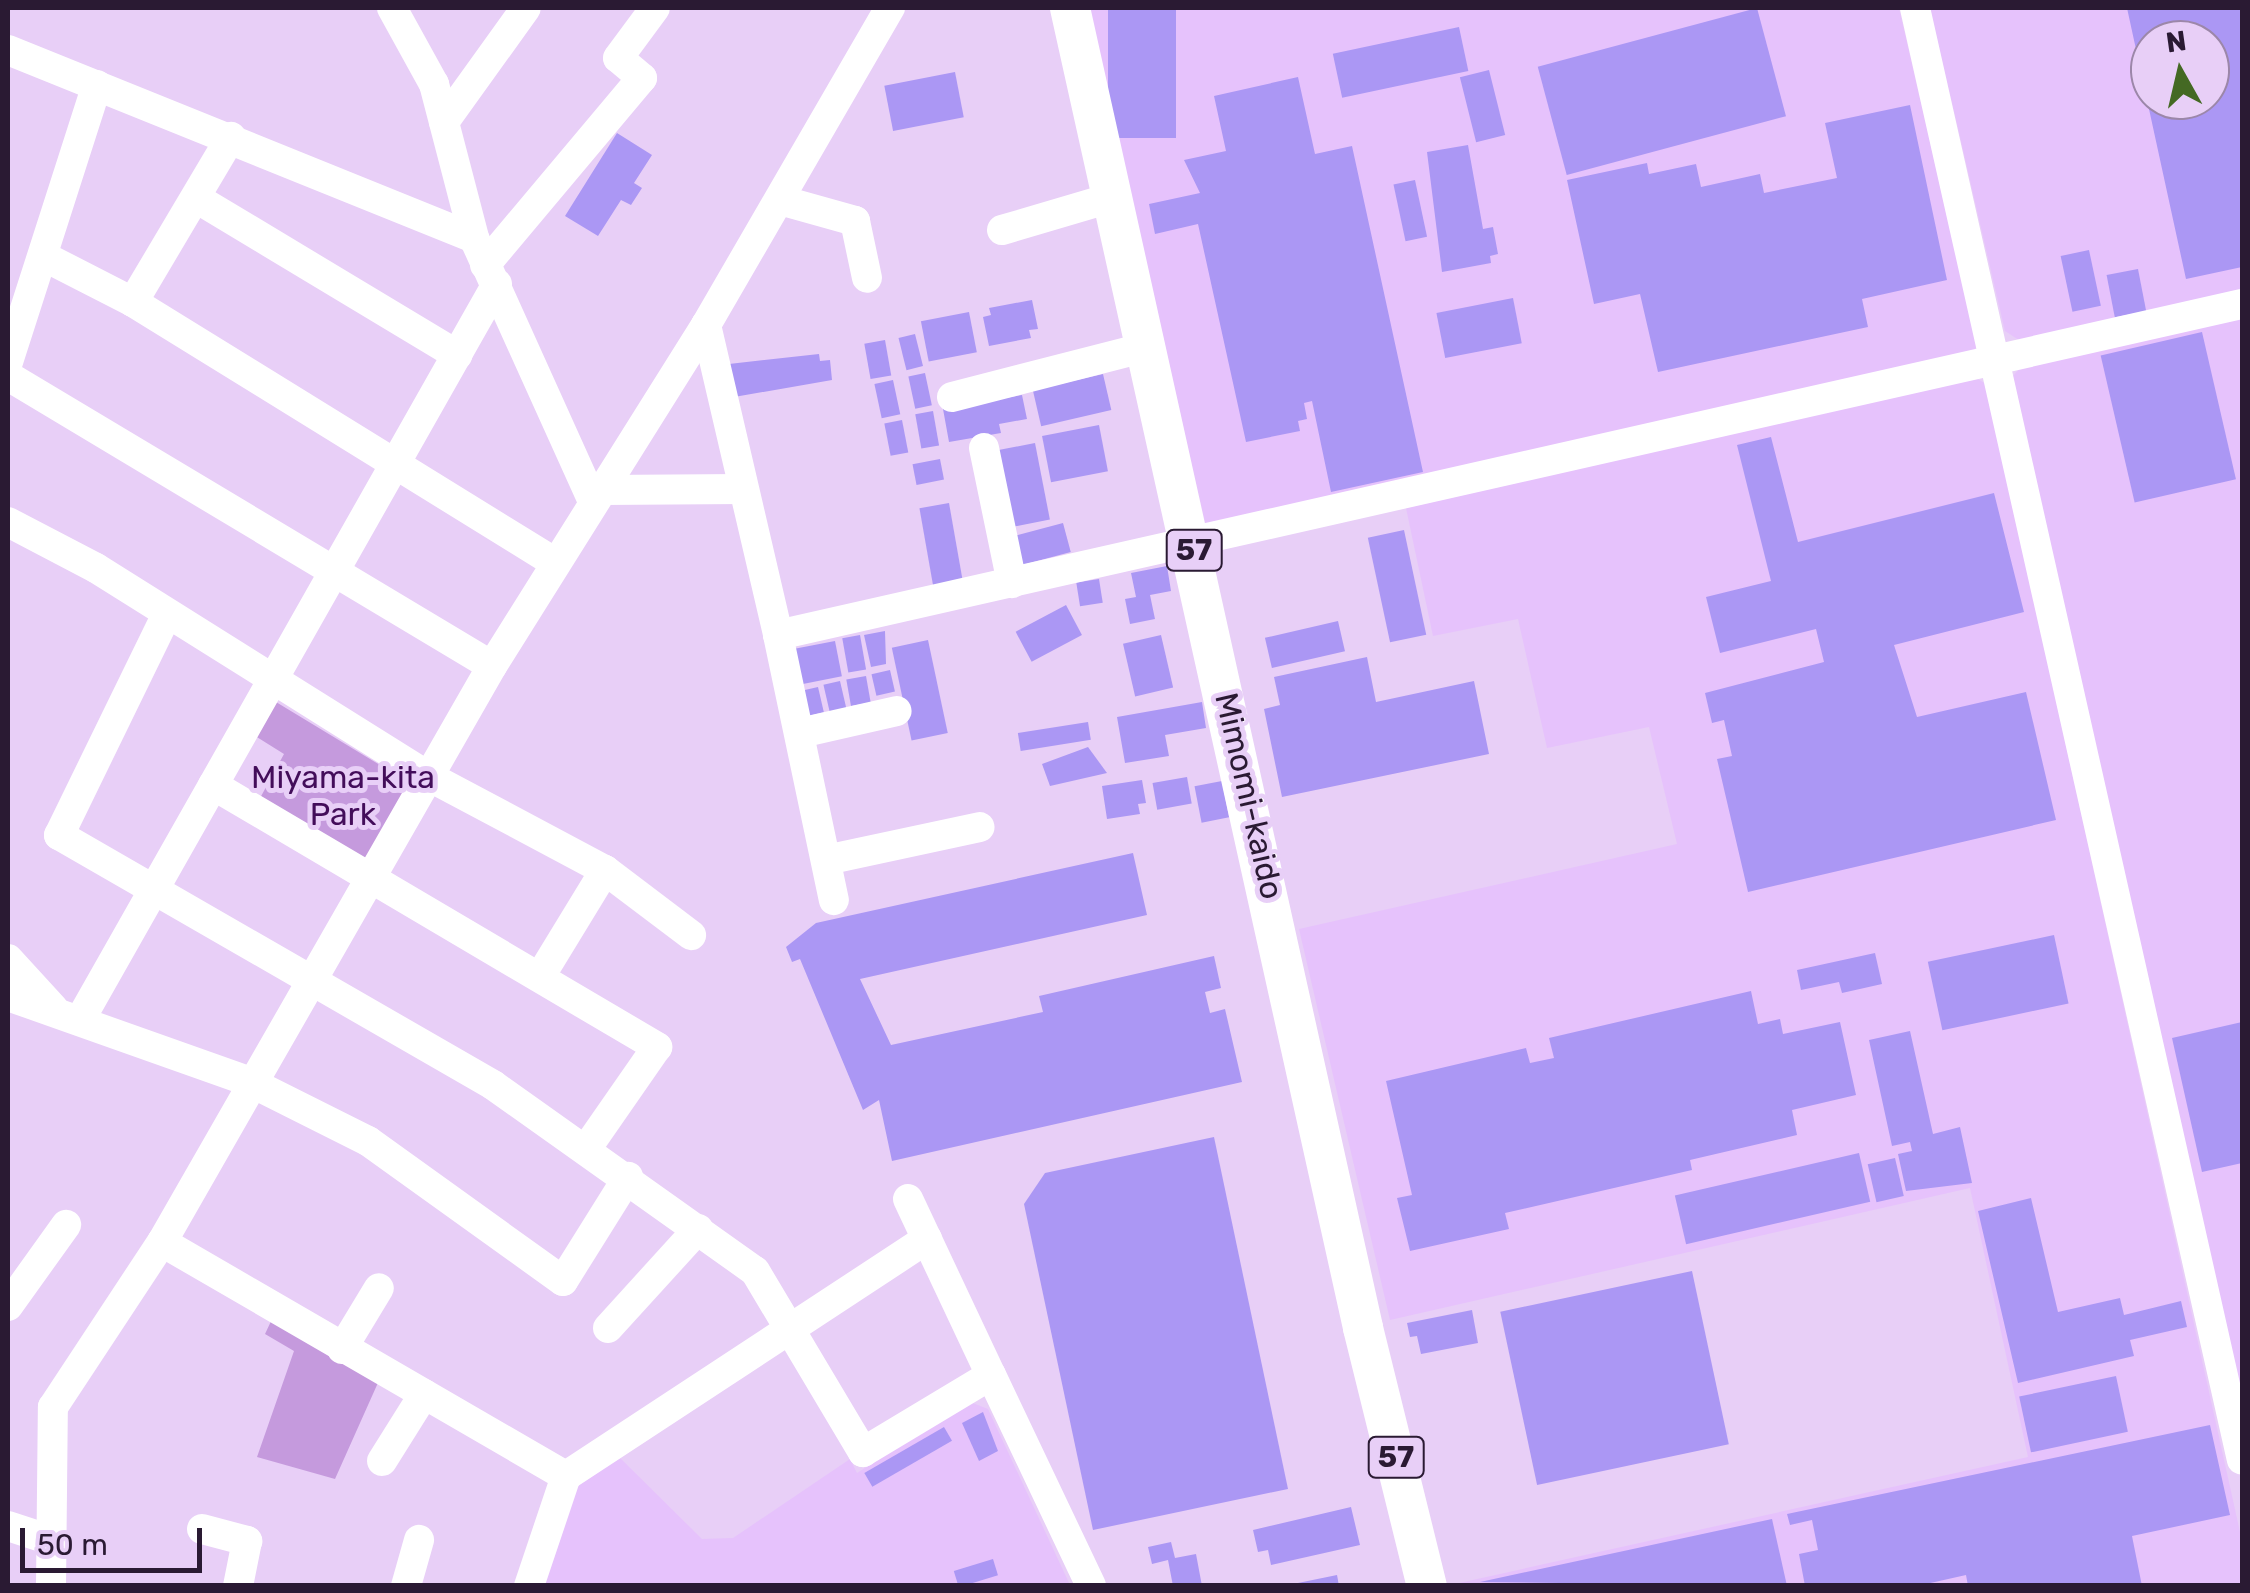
<!DOCTYPE html>
<style>
body{margin:0}
#map{position:relative;width:2250px;height:1593px;overflow:hidden;background:#e8cff7;font-family:Rubik,sans-serif}
div>[style]{position:absolute}
[style*='--x']{left:calc(var(--x)*1px);top:calc(var(--y)*1px);width:calc(var(--w)*1px);rotate:calc(var(--a)*1deg)}
.built>*{inset:0;background:#e6c2fc}
.green>*{inset:0;background:#c59add}
.building>*{inset:0;background:#ab97f4;transform-origin:0 0}
.minor>*{height:30px;margin:-15px;padding:0 15px;transform-origin:15px;border-radius:15px;background:#fff}
.major>*{height:40px;margin:-20px;padding:0 20px;transform-origin:20px;border-radius:20px;background:#fff}
span{translate:-50% -50%;white-space:nowrap;text-align:center;line-height:1.15;-webkit-text-stroke:10px #e8cff7;paint-order:stroke}
.shield-label span{padding:2px 8px;background:#e8cff7;border:2px solid;border-radius:8px;-webkit-text-stroke-width:0}
.shield-label{font-size:30px;color:#2a1a33;font-weight:700}
.park-label{font-size:32px;color:#430d5a}
.street-label{font-size:32px;color:#2a1a33}
.frame{position:absolute;inset:0;border:10px solid #2a1a33;pointer-events:none}
.north{position:absolute;left:2130px;top:20px;width:100px;height:100px;box-sizing:border-box;background:#e8cff7;border:2px solid #9c87a9;border-radius:50%;rotate:352deg;font-size:28px;font-weight:700;line-height:40px;text-align:center;color:#2a1a33}
.north::after{content:'';display:block;margin:auto;width:35px;height:45px;background:#446923;clip-path:polygon(50% 0,100% 100%,50% 72%,0 100%)}
.scale{position:absolute;left:20px;top:1528px;width:182px;height:45px;box-sizing:border-box;border:5px solid #2a1a33;border-top:0;padding-left:12px;font-size:30px;line-height:35px;white-space:nowrap;color:#2a1a33;-webkit-text-stroke:8px #e8cff7;paint-order:stroke}
</style>
<div id="map">
<div class="built">
<div style="clip-path:polygon(1089px 8px,1899px 8px,1977px 346px,1971px 355px,1206px 527px)"></div>
<div style="clip-path:polygon(evenodd,1930px 8px,2242px 8px,2242px 291px,2022px 342px,2005px 331px,1930px 8px,2150px 40px,2210px 40px,2210px 100px,2150px 100px,2150px 40px)"></div>
<div style="clip-path:polygon(2242px 315px,2242px 1413px,2013px 376px,2026px 361px)"></div>
<div style="clip-path:polygon(1976px 378px,1986px 384px,2242px 1541px,2242px 1585px,1450px 1585px,2028px 1457px,1970px 1188px,1390px 1320px,1299px 929px,1677px 844px,1649px 727px,1547px 748px,1518px 619px,1433px 636px,1406px 508px)"></div>
<div style="clip-path:polygon(970px 1402px,988px 1409px,1070px 1585px,540px 1586px,578px 1477px,613px 1451px,702px 1539px,733px 1538px,850px 1459px,857px 1473px)"></div>
</div>
<div class="green">
<div style="clip-path:polygon(276px 702px,403px 779px,407px 793px,373px 855px,359px 862px,259px 800px,284px 754px,249px 732px)"></div>
<div style="clip-path:polygon(273px 1317px,381px 1376px,335px 1479px,257px 1457px,294px 1351px,265px 1334px)"></div>
</div>
<div class="building">
<div style="left:1108px;top:8px;width:68px;height:130px"></div>
<div style="left:1757px;top:8px;width:112px;height:227px;rotate:75deg"></div>
<div style="clip-path:polygon(evenodd,2127px 8px,2242px 8px,2242px 267px,2186px 279px,2127px 8px,2150px 40px,2210px 40px,2210px 100px,2150px 100px,2150px 40px)"></div>
<div style="left:1459px;top:27px;width:45px;height:129px;rotate:78deg"></div>
<div style="left:1489px;top:70px;width:67px;height:30px;rotate:76deg"></div>
<div style="left:955px;top:72px;width:46px;height:72px;rotate:79deg"></div>
<div style="clip-path:polygon(1298px 77px,1315px 154px,1352px 146px,1423px 472px,1331px 492px,1312px 401px,1304px 403px,1307px 419px,1298px 421px,1300px 431px,1246px 442px,1198px 224px,1155px 234px,1149px 204px,1200px 193px,1184px 160px,1226px 151px,1214px 96px)"></div>
<div style="clip-path:polygon(1910px 105px,1947px 280px,1862px 299px,1868px 327px,1658px 372px,1640px 294px,1594px 304px,1567px 180px,1647px 163px,1649px 174px,1696px 164px,1701px 187px,1760px 174px,1764px 193px,1837px 178px,1825px 123px)"></div>
<div style="clip-path:polygon(617px 133px,652px 155px,634px 183px,642px 188px,631px 205px,621px 200px,598px 236px,565px 216px)"></div>
<div style="clip-path:polygon(1468px 145px,1483px 229px,1493px 227px,1498px 254px,1490px 256px,1491px 263px,1442px 272px,1427px 152px)"></div>
<div style="left:1415px;top:180px;width:58px;height:22px;rotate:78deg"></div>
<div style="left:2089px;top:250px;width:57px;height:29px;rotate:78deg"></div>
<div style="left:2138px;top:269px;width:43px;height:32px;rotate:79deg"></div>
<div style="left:1513px;top:298px;width:46px;height:78px;rotate:79deg"></div>
<div style="clip-path:polygon(1032px 300px,1038px 329px,1029px 330px,1031px 338px,989px 346px,983px 317px,991px 315px,989px 308px)"></div>
<div style="left:969px;top:312px;width:41px;height:49px;rotate:79deg"></div>
<div style="left:2202px;top:332px;width:151px;height:104px;rotate:77deg"></div>
<div style="left:915px;top:334px;width:33px;height:17px;rotate:76deg"></div>
<div style="left:885px;top:340px;width:36px;height:21px;rotate:80deg"></div>
<div style="clip-path:polygon(819px 354px,820px 361px,830px 360px,832px 380px,734px 397px,729px 364px)"></div>
<div style="left:925px;top:373px;width:33px;height:17px;rotate:78deg"></div>
<div style="left:1103px;top:374px;width:37px;height:72px;rotate:77deg"></div>
<div style="left:893px;top:380px;width:35px;height:19px;rotate:78deg"></div>
<div style="clip-path:polygon(1022px 395px,1027px 419px,999px 424px,1001px 433px,949px 442px,943px 409px)"></div>
<div style="left:933px;top:411px;width:35px;height:18px;rotate:80deg"></div>
<div style="left:902px;top:420px;width:33px;height:18px;rotate:79deg"></div>
<div style="left:1099px;top:425px;width:47px;height:58px;rotate:79deg"></div>
<div style="clip-path:polygon(1771px 437px,1798px 542px,1994px 493px,2024px 612px,1894px 645px,1917px 717px,2026px 692px,2056px 820px,1748px 892px,1717px 759px,1732px 756px,1724px 720px,1712px 723px,1705px 693px,1824px 662px,1816px 629px,1720px 653px,1706px 597px,1771px 581px,1737px 445px)"></div>
<div style="left:1035px;top:443px;width:78px;height:41px;rotate:79deg"></div>
<div style="left:940px;top:459px;width:21px;height:28px;rotate:79deg"></div>
<div style="left:949px;top:503px;width:80px;height:30px;rotate:80deg"></div>
<div style="left:1063px;top:523px;width:30px;height:55px;rotate:75deg"></div>
<div style="left:1404px;top:530px;width:107px;height:37px;rotate:78deg"></div>
<div style="clip-path:polygon(1167px 566px,1171px 591px,1150px 595px,1155px 619px,1130px 624px,1125px 599px,1136px 597px,1131px 573px)"></div>
<div style="left:1099px;top:579px;width:24px;height:23px;rotate:81deg"></div>
<div style="left:1066px;top:605px;width:34px;height:57px;rotate:62deg"></div>
<div style="left:1338px;top:621px;width:31px;height:75px;rotate:77deg"></div>
<div style="clip-path:polygon(885px 631px,886px 664px,871px 667px,864px 635px)"></div>
<div style="left:860px;top:635px;width:35px;height:18px;rotate:80deg"></div>
<div style="left:1161px;top:635px;width:54px;height:39px;rotate:77deg"></div>
<div style="left:928px;top:640px;width:95px;height:37px;rotate:78deg"></div>
<div style="left:835px;top:641px;width:36px;height:41px;rotate:79deg"></div>
<div style="clip-path:polygon(1367px 657px,1376px 702px,1474px 681px,1489px 754px,1282px 797px,1264px 709px,1280px 705px,1274px 677px)"></div>
<div style="left:890px;top:670px;width:22px;height:19px;rotate:77deg"></div>
<div style="left:866px;top:676px;width:27px;height:20px;rotate:80deg"></div>
<div style="left:840px;top:681px;width:28px;height:17px;rotate:77deg"></div>
<div style="left:818px;top:687px;width:26px;height:18px;rotate:77deg"></div>
<div style="clip-path:polygon(1202px 702px,1206px 728px,1165px 735px,1169px 756px,1125px 763px,1117px 717px)"></div>
<div style="left:1088px;top:722px;width:18px;height:71px;rotate:81deg"></div>
<div style="clip-path:polygon(1088px 747px,1107px 773px,1050px 786px,1042px 764px)"></div>
<div style="left:1187px;top:777px;width:27px;height:35px;rotate:80deg"></div>
<div style="clip-path:polygon(1142px 780px,1146px 803px,1138px 804px,1140px 814px,1107px 819px,1102px 786px)"></div>
<div style="left:1222px;top:781px;width:37px;height:28px;rotate:79deg"></div>
<div style="clip-path:polygon(1133px 853px,1147px 915px,860px 979px,891px 1045px,1043px 1012px,1039px 996px,1214px 956px,1221px 988px,1205px 992px,1210px 1013px,1225px 1009px,1242px 1082px,892px 1161px,879px 1100px,863px 1110px,800px 959px,792px 962px,786px 947px,816px 923px)"></div>
<div style="left:2054px;top:935px;width:70px;height:129px;rotate:78deg"></div>
<div style="clip-path:polygon(1875px 953px,1882px 984px,1842px 993px,1839px 982px,1801px 990px,1797px 970px)"></div>
<div style="clip-path:polygon(1751px 991px,1758px 1024px,1780px 1019px,1783px 1034px,1840px 1022px,1856px 1095px,1792px 1110px,1797px 1135px,1690px 1160px,1692px 1170px,1505px 1213px,1509px 1229px,1410px 1251px,1397px 1198px,1412px 1195px,1386px 1081px,1526px 1048px,1530px 1063px,1554px 1058px,1549px 1038px)"></div>
<div style="clip-path:polygon(2242px 1022px,2242px 1163px,2202px 1172px,2172px 1038px)"></div>
<div style="clip-path:polygon(1910px 1031px,1933px 1134px,1960px 1127px,1972px 1183px,1906px 1191px,1898px 1154px,1912px 1151px,1910px 1142px,1892px 1146px,1869px 1040px)"></div>
<div style="clip-path:polygon(1214px 1137px,1288px 1489px,1093px 1530px,1024px 1204px,1045px 1173px)"></div>
<div style="left:1859px;top:1153px;width:50px;height:189px;rotate:77deg"></div>
<div style="left:1895px;top:1158px;width:39px;height:28px;rotate:77deg"></div>
<div style="clip-path:polygon(2031px 1198px,2058px 1312px,2120px 1298px,2124px 1315px,2181px 1301px,2187px 1327px,2130px 1340px,2134px 1356px,2018px 1383px,1978px 1211px)"></div>
<div style="left:1692px;top:1271px;width:177px;height:196px;rotate:78deg"></div>
<div style="clip-path:polygon(1472px 1310px,1478px 1343px,1421px 1354px,1417px 1336px,1410px 1337px,1407px 1323px)"></div>
<div style="left:2116px;top:1376px;width:57px;height:99px;rotate:78deg"></div>
<div style="clip-path:polygon(983px 1412px,998px 1451px,979px 1461px,962px 1423px)"></div>
<div style="clip-path:polygon(2210px 1425px,2230px 1515px,2132px 1536px,2142px 1586px,1968px 1586px,1966px 1575px,1917px 1586px,1805px 1586px,1799px 1554px,1818px 1550px,1812px 1520px,1790px 1525px,1787px 1514px)"></div>
<div style="left:944px;top:1427px;width:16px;height:92px;rotate:60deg"></div>
<div style="clip-path:polygon(1351px 1507px,1360px 1545px,1271px 1565px,1268px 1550px,1258px 1552px,1253px 1530px)"></div>
<div style="clip-path:polygon(1772px 1519px,1787px 1586px,1480px 1582px)"></div>
<div style="clip-path:polygon(1171px 1542px,1175px 1558px,1196px 1554px,1202px 1586px,1173px 1586px,1168px 1560px,1152px 1564px,1148px 1547px)"></div>
<div style="left:993px;top:1559px;width:17px;height:41px;rotate:73deg"></div>
<div style="clip-path:polygon(1337px 1575px,1339px 1586px,1293px 1586px,1293px 1584px)"></div>
</div>
<div class="minor">
<div style="--x:392;--y:8;--w:87;--a:61.1"></div>
<div style="--x:434;--y:84;--w:159;--a:75.4"></div>
<div style="--x:474;--y:238;--w:289;--a:65.7"></div>
<div style="--x:1915;--y:8;--w:1488;--a:77.31"></div>
<div style="--x:8;--y:50;--w:502;--a:21.97"></div>
<div style="--x:444;--y:122;--w:140;--a:-54.3"></div>
<div style="--x:196;--y:198;--w:305;--a:31"></div>
<div style="--x:780;--y:200;--w:78;--a:15.6"></div>
<div style="--x:855;--y:221;--w:58;--a:78.1"></div>
<div style="--x:1002;--y:230;--w:117;--a:-16.4"></div>
<div style="--x:43;--y:256;--w:101;--a:27.1"></div>
<div style="--x:133;--y:302;--w:496;--a:31.7"></div>
<div style="--x:485;--y:265;--w:244;--a:-50"></div>
<div style="--x:642;--y:78;--w:31;--a:-140"></div>
<div style="--x:618;--y:58;--w:62;--a:-53.5"></div>
<div style="--x:133;--y:302;--w:192;--a:-59.3"></div>
<div style="--x:706;--y:325;--w:318;--a:76.9"></div>
<div style="--x:778;--y:635;--w:1501;--a:-12.74"></div>
<div style="--x:8;--y:362;--w:291;--a:-72.2"></div>
<div style="--x:8;--y:376;--w:564;--a:30.93"></div>
<div style="--x:952;--y:397;--w:201;--a:-14.4"></div>
<div style="--x:984;--y:448;--w:138;--a:78.3"></div>
<div style="--x:602;--y:490;--w:141;--a:-0.4"></div>
<div style="--x:8;--y:522;--w:99;--a:27.6"></div>
<div style="--x:96;--y:568;--w:392;--a:32.1"></div>
<div style="--x:428;--y:776;--w:200;--a:28"></div>
<div style="--x:605;--y:870;--w:108;--a:37.1"></div>
<div style="--x:166;--y:616;--w:244;--a:116"></div>
<div style="--x:59;--y:835;--w:501;--a:29.94"></div>
<div style="--x:493;--y:1085;--w:321;--a:35.4"></div>
<div style="--x:755;--y:1271;--w:211;--a:59.2"></div>
<div style="--x:863;--y:1452;--w:149;--a:-31"></div>
<div style="--x:991;--y:1375;--w:233;--a:64.6"></div>
<div style="--x:778;--y:635;--w:271;--a:78.1"></div>
<div style="--x:800;--y:733;--w:99;--a:-12.8"></div>
<div style="--x:213;--y:785;--w:516;--a:30.54"></div>
<div style="--x:657;--y:1047;--w:124;--a:124.8"></div>
<div style="--x:826;--y:860;--w:157;--a:-12.1"></div>
<div style="--x:8;--y:959;--w:67;--a:47.4"></div>
<div style="--x:541;--y:975;--w:123;--a:-58.6"></div>
<div style="--x:8;--y:996;--w:255;--a:19.5"></div>
<div style="--x:248;--y:1081;--w:134;--a:26.6"></div>
<div style="--x:368;--y:1141;--w:240;--a:35.7"></div>
<div style="--x:563;--y:1281;--w:123;--a:-58"></div>
<div style="--x:80;--y:1020;--w:846;--a:-60.47"></div>
<div style="--x:908;--y:1199;--w:195;--a:64.8"></div>
<div style="--x:162;--y:1242;--w:467;--a:30.1"></div>
<div style="--x:8;--y:1306;--w:100;--a:-54.4"></div>
<div style="--x:608;--y:1328;--w:134;--a:-47.7"></div>
<div style="--x:342;--y:1349;--w:71;--a:-58.8"></div>
<div style="--x:382;--y:1461;--w:79;--a:-57.9"></div>
<div style="--x:8;--y:1526;--w:48;--a:18.1"></div>
<div style="--x:202;--y:1529;--w:47;--a:14.9"></div>
<div style="--x:247;--y:1541;--w:46;--a:101.3"></div>
<div style="--x:51;--y:1586;--w:179;--a:-89.4"></div>
<div style="--x:53;--y:1407;--w:198;--a:-56.6"></div>
<div style="--x:162;--y:1242;--w:664;--a:-60.19"></div>
<div style="--x:492;--y:666;--w:403;--a:-57.9"></div>
<div style="--x:706;--y:325;--w:367;--a:-59.9"></div>
<div style="--x:406;--y:1586;--w:48;--a:-74.2"></div>
<div style="--x:529;--y:1586;--w:116;--a:-71.4"></div>
<div style="--x:566;--y:1476;--w:432;--a:-33.3"></div>
</div>
<div class="major">
<div style="--x:1070;--y:8;--w:1352;--a:77.48"></div>
<div style="--x:1363;--y:1328;--w:266;--a:76.1"></div>
</div>
<div class="shield-label">
<span style="left:1194px;top:550px">57</span>
<span style="left:1396px;top:1457px">57</span>
</div>
<div class="park-label">
<span style="left:343px;top:796px">Miyama-kita<br>Park</span>
</div>
<div class="street-label">
<span style="left:1249px;top:796px;rotate:77deg">Mimomi-kaido</span>
</div>
<div class="frame"></div>
<div class="north">N</div>
<div class="scale">50 m</div>
</div>
